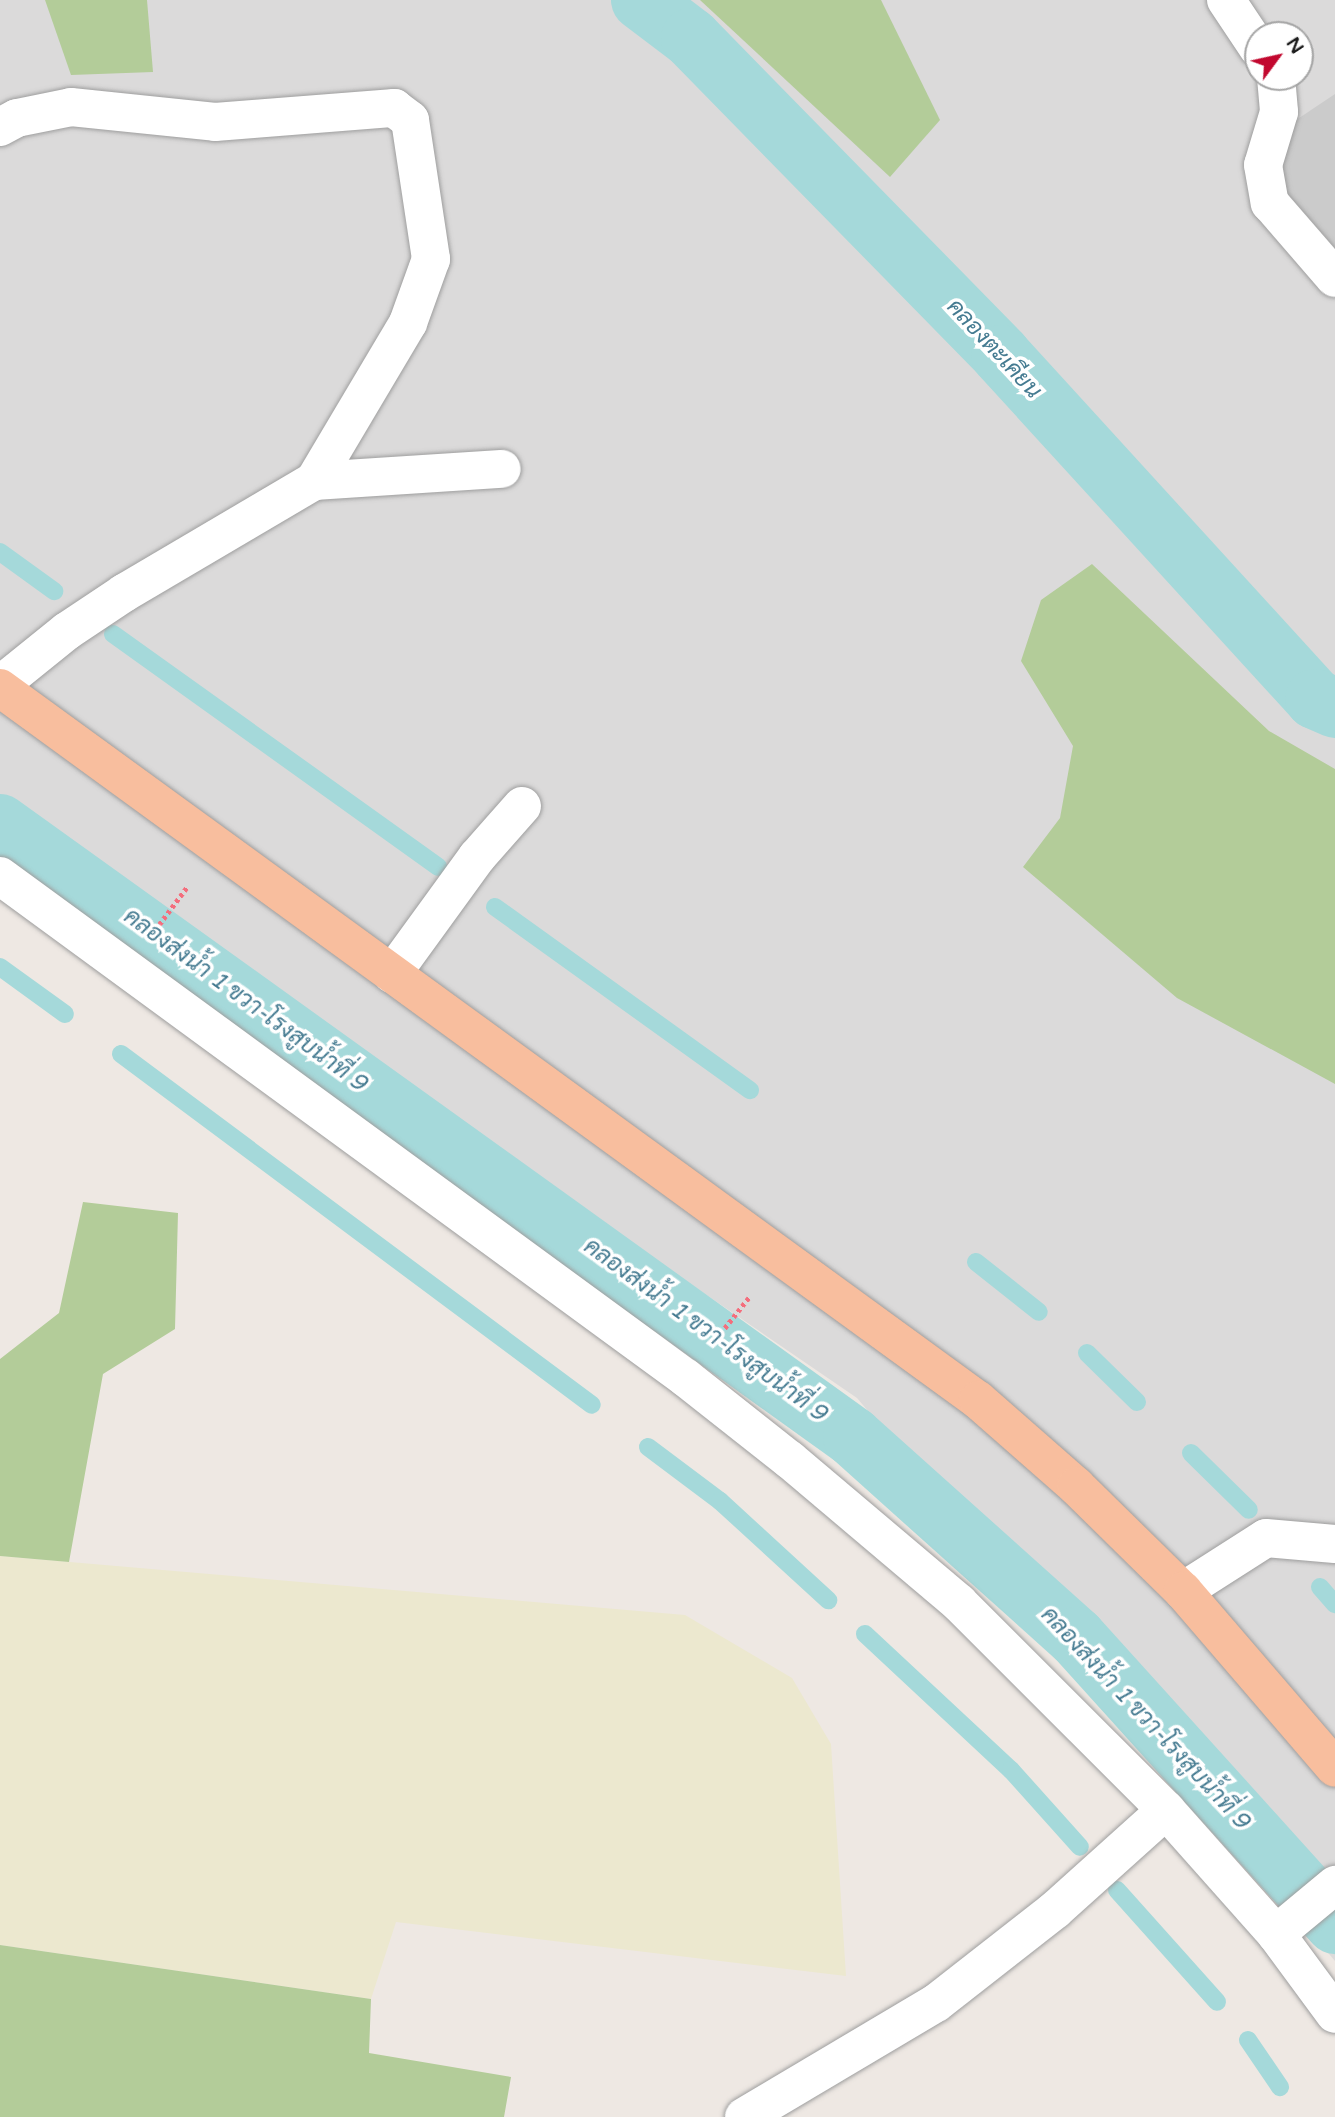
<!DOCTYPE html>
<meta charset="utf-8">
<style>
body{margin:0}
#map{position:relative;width:1335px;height:2117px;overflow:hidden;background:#eee8e3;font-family:"Varela Round",Sarabun,sans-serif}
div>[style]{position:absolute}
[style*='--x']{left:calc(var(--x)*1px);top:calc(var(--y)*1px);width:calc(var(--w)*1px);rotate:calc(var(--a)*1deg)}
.residential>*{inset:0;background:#dbdada}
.religious>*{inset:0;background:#cbcbcb}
.farmland>*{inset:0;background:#ece8cf}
.forest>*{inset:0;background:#b3cc99}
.stream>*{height:18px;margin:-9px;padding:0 9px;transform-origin:9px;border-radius:9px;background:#a5d9da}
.canal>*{height:60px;margin:-30px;padding:0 30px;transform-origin:30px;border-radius:30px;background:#a5d9da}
.path>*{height:4.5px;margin-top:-2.25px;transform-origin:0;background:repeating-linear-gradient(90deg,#f46e7d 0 3.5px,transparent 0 7px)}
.roads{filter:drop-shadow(0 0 2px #9e9e9e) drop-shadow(0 0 2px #9e9e9e)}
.minor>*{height:38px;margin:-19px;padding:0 19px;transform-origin:19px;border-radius:19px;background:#fff}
.major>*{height:38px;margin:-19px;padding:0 19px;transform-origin:19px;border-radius:19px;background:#f8be9e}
span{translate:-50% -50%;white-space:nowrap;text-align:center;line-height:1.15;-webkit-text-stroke:7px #fff;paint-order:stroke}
.water-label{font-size:23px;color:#457b91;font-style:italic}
.north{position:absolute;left:1244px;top:21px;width:70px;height:70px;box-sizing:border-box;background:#fff;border:2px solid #a5a5a5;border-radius:50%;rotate:57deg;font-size:19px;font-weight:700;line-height:28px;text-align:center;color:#1d1d1d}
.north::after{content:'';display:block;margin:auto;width:24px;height:32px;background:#c2082f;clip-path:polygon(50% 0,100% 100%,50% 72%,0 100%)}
</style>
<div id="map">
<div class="residential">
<div style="clip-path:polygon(evenodd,0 0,1335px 0,1335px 1961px,857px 1398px,0 811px,0 0,1258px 35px,1300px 35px,1300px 77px,1258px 77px,1258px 35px)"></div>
</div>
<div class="religious">
<div style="clip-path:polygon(1335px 94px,1335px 248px,1250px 151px)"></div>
</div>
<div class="farmland">
<div style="clip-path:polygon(0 1556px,685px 1615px,792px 1678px,831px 1744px,846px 1976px,396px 1922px,371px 1999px,0 1945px)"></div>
</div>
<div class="forest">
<div style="clip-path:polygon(45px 0,147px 0,153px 72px,71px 75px)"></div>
<div style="clip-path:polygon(700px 0,881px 0,940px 120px,890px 177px)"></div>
<div style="clip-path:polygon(1092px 564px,1269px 731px,1335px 769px,1335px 1084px,1177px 998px,1023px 867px,1060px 818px,1073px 746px,1021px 661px,1041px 600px)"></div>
<div style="clip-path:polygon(83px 1202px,178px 1213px,175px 1329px,103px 1374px,69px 1562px,0 1556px,0 1359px,59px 1313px)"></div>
<div style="clip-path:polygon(0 1945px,371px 1999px,369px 2053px,511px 2077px,504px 2117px,0 2117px)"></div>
</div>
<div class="stream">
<div style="--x:0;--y:552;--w:67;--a:35.8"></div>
<div style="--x:113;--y:634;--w:400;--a:35.6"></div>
<div style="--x:495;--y:907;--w:314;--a:35.7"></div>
<div style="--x:0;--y:967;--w:80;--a:35.9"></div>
<div style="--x:121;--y:1054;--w:587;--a:36.69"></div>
<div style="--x:976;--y:1262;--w:80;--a:38.4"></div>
<div style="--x:1087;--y:1353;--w:70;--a:44.4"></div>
<div style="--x:648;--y:1447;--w:90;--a:36.9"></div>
<div style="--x:720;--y:1501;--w:147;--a:42.5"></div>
<div style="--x:1191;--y:1453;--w:81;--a:44.5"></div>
<div style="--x:1320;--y:1587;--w:23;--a:49"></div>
<div style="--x:865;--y:1634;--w:200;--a:43"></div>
<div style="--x:1011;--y:1770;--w:103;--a:48.1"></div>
<div style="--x:1117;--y:1890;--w:150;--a:48.2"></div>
<div style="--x:1248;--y:2040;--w:57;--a:55.8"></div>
</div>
<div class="canal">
<div style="--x:641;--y:0;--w:63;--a:37.2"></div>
<div style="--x:691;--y:38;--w:443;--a:45.6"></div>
<div style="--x:1001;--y:355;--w:466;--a:47.6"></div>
<div style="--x:1315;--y:699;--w:22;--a:24"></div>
<div style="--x:0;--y:824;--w:1050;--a:35.7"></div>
<div style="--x:853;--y:1437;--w:300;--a:41.9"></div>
<div style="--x:1076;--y:1637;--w:387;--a:47.9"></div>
</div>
<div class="path">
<div style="--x:155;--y:930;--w:54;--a:-53.3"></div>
<div style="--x:716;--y:1339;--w:55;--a:-51.7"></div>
</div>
<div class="roads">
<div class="minor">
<div style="--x:1226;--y:0;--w:58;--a:56.3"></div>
<div style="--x:1276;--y:77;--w:35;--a:85"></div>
<div style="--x:1279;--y:112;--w:55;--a:106.8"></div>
<div style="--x:1263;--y:165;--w:39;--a:80"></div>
<div style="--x:1270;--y:203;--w:99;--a:49.1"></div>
<div style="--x:0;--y:127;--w:19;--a:-28"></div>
<div style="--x:17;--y:118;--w:55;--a:-11.5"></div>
<div style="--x:71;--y:107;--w:145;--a:5.9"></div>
<div style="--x:215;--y:122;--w:180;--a:-4.5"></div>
<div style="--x:394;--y:108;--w:20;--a:37"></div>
<div style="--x:410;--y:120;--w:141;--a:81.4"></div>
<div style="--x:431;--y:259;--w:68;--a:109.8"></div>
<div style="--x:408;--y:323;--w:184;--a:120.7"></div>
<div style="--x:0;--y:685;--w:86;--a:-38.9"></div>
<div style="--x:67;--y:631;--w:69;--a:-33.7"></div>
<div style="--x:124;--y:593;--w:221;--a:-30.5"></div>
<div style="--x:314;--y:481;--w:188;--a:-3.7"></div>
<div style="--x:0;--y:876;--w:850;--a:36.2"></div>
<div style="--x:686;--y:1378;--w:132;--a:38.3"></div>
<div style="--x:790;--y:1460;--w:221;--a:40.2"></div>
<div style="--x:959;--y:1603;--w:293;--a:45"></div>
<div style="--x:1166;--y:1810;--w:166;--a:48.4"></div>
<div style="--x:1276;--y:1934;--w:99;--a:53.6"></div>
<div style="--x:392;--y:974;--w:145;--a:-54"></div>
<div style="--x:477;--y:857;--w:68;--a:-48.6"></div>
<div style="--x:1183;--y:1591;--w:98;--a:-32.6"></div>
<div style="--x:1266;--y:1538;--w:69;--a:5"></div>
<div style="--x:1276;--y:1934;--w:77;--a:-39.7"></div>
<div style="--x:744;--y:2117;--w:223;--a:-30.7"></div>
<div style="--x:936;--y:2003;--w:151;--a:-38"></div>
<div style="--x:1055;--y:1910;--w:149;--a:-42"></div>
</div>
<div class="major">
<div style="--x:0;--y:688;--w:1210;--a:36.06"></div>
<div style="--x:978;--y:1400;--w:130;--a:41.3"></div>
<div style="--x:1076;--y:1486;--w:150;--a:44.5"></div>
<div style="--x:1183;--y:1591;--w:233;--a:49.3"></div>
</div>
</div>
<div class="water-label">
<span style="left:994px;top:349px;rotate:47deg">คลองตะเคียน</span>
<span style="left:245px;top:1000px;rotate:36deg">คลองส่งน้ำ 1 ขวา-โรงสูบน้ำที่ 9</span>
<span style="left:705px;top:1330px;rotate:36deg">คลองส่งน้ำ 1 ขวา-โรงสูบน้ำที่ 9</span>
<span style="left:1145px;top:1718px;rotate:47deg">คลองส่งน้ำ 1 ขวา-โรงสูบน้ำที่ 9</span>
</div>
<div class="north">N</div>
</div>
